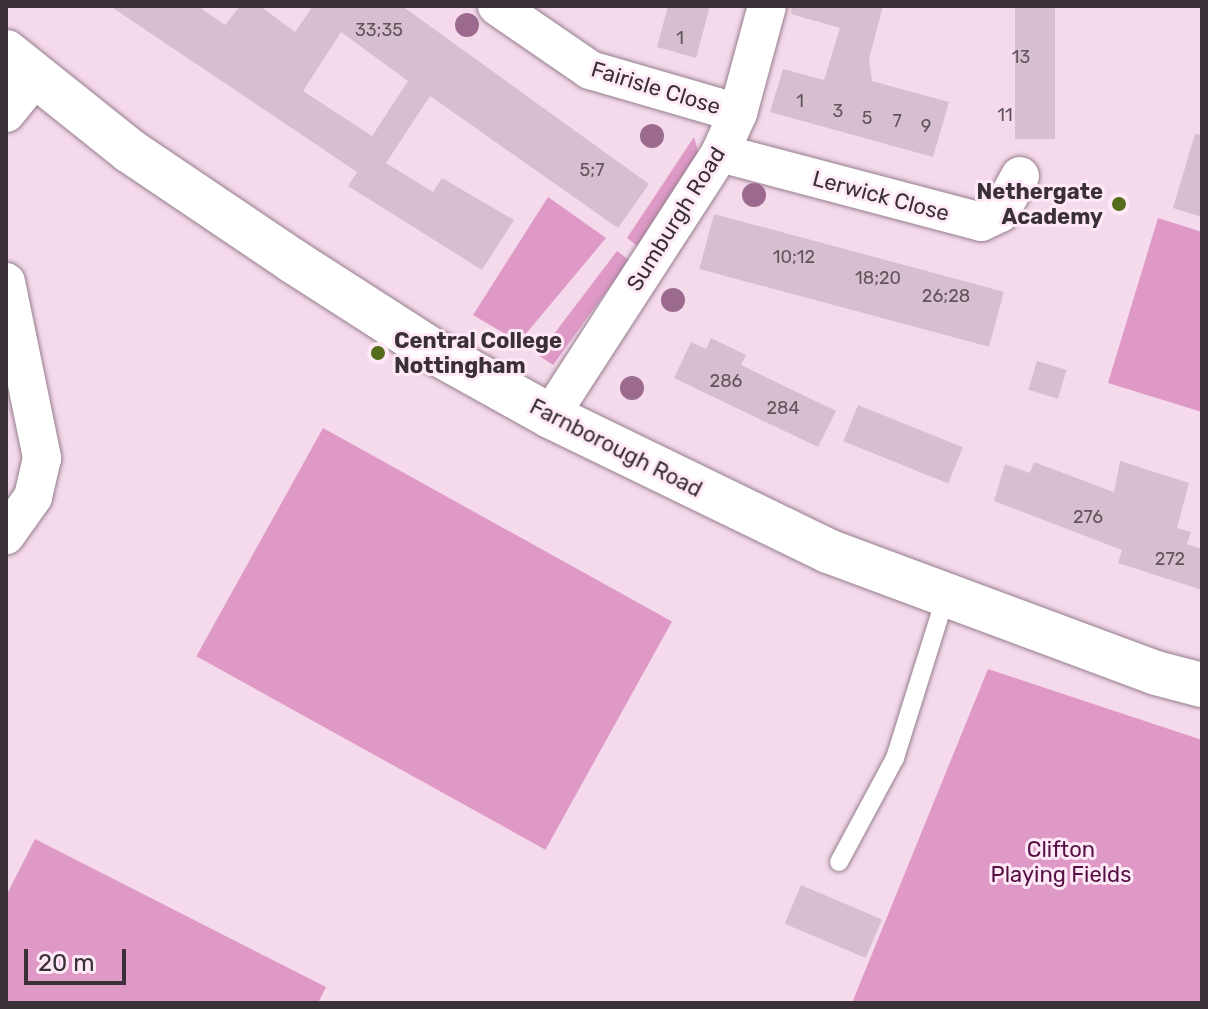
<!DOCTYPE html>
<style>
body{margin:0}
#map{position:relative;width:1208px;height:1009px;overflow:hidden;background:#f5daeb;font-family:Rubik,sans-serif}
div>[style]{position:absolute}
[style*='--x']{left:calc(var(--x)*1px);top:calc(var(--y)*1px);width:calc(var(--w)*1px);rotate:calc(var(--a)*1deg)}
.green>*{inset:0;background:#de99c7;transform-origin:0 0}
.building>*{inset:0;background:#d8bfcf;transform-origin:0 0}
.roads{filter:drop-shadow(0 0 2px #957e8d) drop-shadow(0 0 2px #957e8d)}
.service>*{height:18px;margin:-9px;padding:0 9px;transform-origin:9px;border-radius:9px;background:#fff}
.minor>*{height:38px;margin:-19px;padding:0 19px;transform-origin:19px;border-radius:19px;background:#fff}
.tertiary>*{height:44px;margin:-22px;padding:0 22px;transform-origin:22px;border-radius:22px;background:#fff}
.trees>*{width:24px;height:24px;margin:-12px;border-radius:50%;background:#9c6a8f}
.dots>*{width:22px;height:22px;translate:-50% -50%;box-sizing:border-box;border:4px solid #ffe9f7;border-radius:50%}
span{translate:-50% -50%;white-space:nowrap;text-align:center;line-height:1.15;-webkit-text-stroke:6px #ffe9f7;paint-order:stroke}
.number-label{font-size:18px;color:#62545d}
.number-label span{-webkit-text-stroke-width:0}
.street-label{font-size:22px;color:#3a3037}
.poi-label{font-size:22px;color:#3a3037;font-weight:700}
.right{translate:-100% -50%;text-align:right}
.left{translate:0 -50%;text-align:left}
.park-label{font-size:22px;color:#540f44}
.frame{position:absolute;inset:0;border:8px solid #3a3037;pointer-events:none}
.scale{position:absolute;left:24px;top:949px;width:102px;height:36px;box-sizing:border-box;border:4px solid #3a3037;border-top:0;padding-left:10px;font-size:24px;line-height:28px;white-space:nowrap;color:#3a3037;-webkit-text-stroke:6px #ffe9f7;paint-order:stroke}
</style>
<div id="map">
<div class="green">
<div style="clip-path:polygon(694px 137px,700px 158px,639px 247px,627px 238px)"></div>
<div style="clip-path:polygon(548px 197px,606px 238px,519px 342px,473px 315px)"></div>
<div style="clip-path:polygon(1158px 218px,1202px 232px,1202px 412px,1108px 383px)"></div>
<div style="clip-path:polygon(617px 251px,629px 260px,553px 365px,538px 355px)"></div>
<div style="left:323px;top:428px;width:399px;height:261px;rotate:29deg"></div>
<div style="clip-path:polygon(988px 669px,1202px 740px,1202px 1003px,852px 1003px)"></div>
<div style="clip-path:polygon(35px 839px,326px 987px,318px 1003px,6px 1003px,6px 896px)"></div>
</div>
<div class="building">
<div style="clip-path:polygon(evenodd,110px 6px,198px 6px,225px 25px,240px 6px,260px 6px,295px 32px,311px 9px,307px 6px,402px 6px,649px 184px,618px 228px,430px 96px,386px 163px,433px 192px,442px 178px,514px 220px,482px 270px,348px 186px,357px 172px,110px 6px,341px 32px,408px 81px,372px 136px,303px 91px,341px 32px)"></div>
<div style="clip-path:polygon(668px 6px,710px 6px,696px 58px,657px 47px)"></div>
<div style="clip-path:polygon(792px 6px,883px 6px,869px 59px,872px 81px,949px 102px,933px 157px,770px 112px,783px 69px,824px 80px,840px 28px,791px 14px)"></div>
<div style="left:1015px;top:6px;width:40px;height:133px"></div>
<div style="clip-path:polygon(1195px 134px,1202px 135px,1202px 217px,1173px 208px)"></div>
<div style="left:714px;top:214px;width:300px;height:57px;rotate:15deg"></div>
<div style="clip-path:polygon(711px 338px,746px 355px,741px 365px,836px 411px,818px 447px,674px 378px,691px 342px,706px 349px)"></div>
<div style="left:1037px;top:361px;width:31px;height:30px;rotate:17deg"></div>
<div style="left:858px;top:405px;width:113px;height:39px;rotate:22deg"></div>
<div style="clip-path:polygon(1120px 461px,1189px 483px,1177px 528px,1191px 532px,1187px 544px,1202px 549px,1202px 590px,1118px 563px,1122px 550px,994px 501px,1005px 464px,1030px 473px,1034px 462px,1114px 492px)"></div>
<div style="left:801px;top:885px;width:88px;height:42px;rotate:23deg"></div>
</div>
<div class="roads">
<div class="service">
<div style="--x:839;--y:862;--w:118;--a:-61.7"></div>
<div style="--x:895;--y:758;--w:171;--a:-72.6"></div>
</div>
<div class="minor">
<div style="--x:497;--y:6;--w:113;--a:34.5"></div>
<div style="--x:590;--y:70;--w:154;--a:16.2"></div>
<div style="--x:6;--y:113;--w:48;--a:-51"></div>
<div style="--x:720;--y:153;--w:270;--a:14.8"></div>
<div style="--x:981;--y:222;--w:21;--a:-25"></div>
<div style="--x:1000;--y:213;--w:42;--a:-61.6"></div>
<div style="--x:6;--y:282;--w:180;--a:78.4"></div>
<div style="--x:42;--y:458;--w:40;--a:103"></div>
<div style="--x:33;--y:497;--w:47;--a:125.4"></div>
<div style="--x:550;--y:416;--w:313;--a:-57.1"></div>
<div style="--x:720;--y:153;--w:44;--a:-65.8"></div>
<div style="--x:738;--y:113;--w:111;--a:-74.8"></div>
</div>
<div class="tertiary">
<div style="--x:6;--y:52;--w:159;--a:38.6"></div>
<div style="--x:130;--y:151;--w:197;--a:34"></div>
<div style="--x:293;--y:261;--w:169;--a:32.7"></div>
<div style="--x:435;--y:352;--w:132;--a:29.1"></div>
<div style="--x:550;--y:416;--w:309;--a:25.9"></div>
<div style="--x:828;--y:551;--w:350;--a:20.4"></div>
<div style="--x:1156;--y:673;--w:48;--a:14.6"></div>
</div>
</div>
<div class="trees">
<div style="left:467px;top:25px"></div>
<div style="left:652px;top:136px"></div>
<div style="left:754px;top:195px"></div>
<div style="left:673px;top:300px"></div>
<div style="left:632px;top:388px"></div>
</div>
<div class="dots">
<div style="left:1119px;top:204px;background:#556c1c"></div>
<div style="left:378px;top:353px;background:#556c1c"></div>
</div>
<div class="number-label">
<span style="left:379px;top:30px">33;35</span>
<span style="left:680px;top:38px">1</span>
<span style="left:1021px;top:57px">13</span>
<span style="left:800px;top:101px">1</span>
<span style="left:838px;top:111px">3</span>
<span style="left:1005px;top:115px">11</span>
<span style="left:867px;top:118px">5</span>
<span style="left:897px;top:121px">7</span>
<span style="left:926px;top:126px">9</span>
<span style="left:592px;top:170px">5;7</span>
<span style="left:794px;top:257px">10;12</span>
<span style="left:878px;top:278px">18;20</span>
<span style="left:946px;top:296px">26;28</span>
<span style="left:726px;top:381px">286</span>
<span style="left:783px;top:408px">284</span>
<span style="left:1088px;top:517px">276</span>
<span style="left:1170px;top:559px">272</span>
</div>
<div class="street-label">
<span style="left:656px;top:88px;rotate:17deg">Fairisle Close</span>
<span style="left:881px;top:196px;rotate:15deg">Lerwick Close</span>
<span style="left:676px;top:219px;rotate:-58deg">Sumburgh Road</span>
<span style="left:616px;top:448px;rotate:27deg">Farnborough Road</span>
</div>
<div class="poi-label">
<span class="right" style="left:1103px;top:204px">Nethergate<br>Academy</span>
<span class="left" style="left:394px;top:353px">Central College<br>Nottingham</span>
</div>
<div class="park-label">
<span style="left:1061px;top:862px">Clifton<br>Playing Fields</span>
</div>
<div class="frame"></div>
<div class="scale">20 m</div>
</div>
